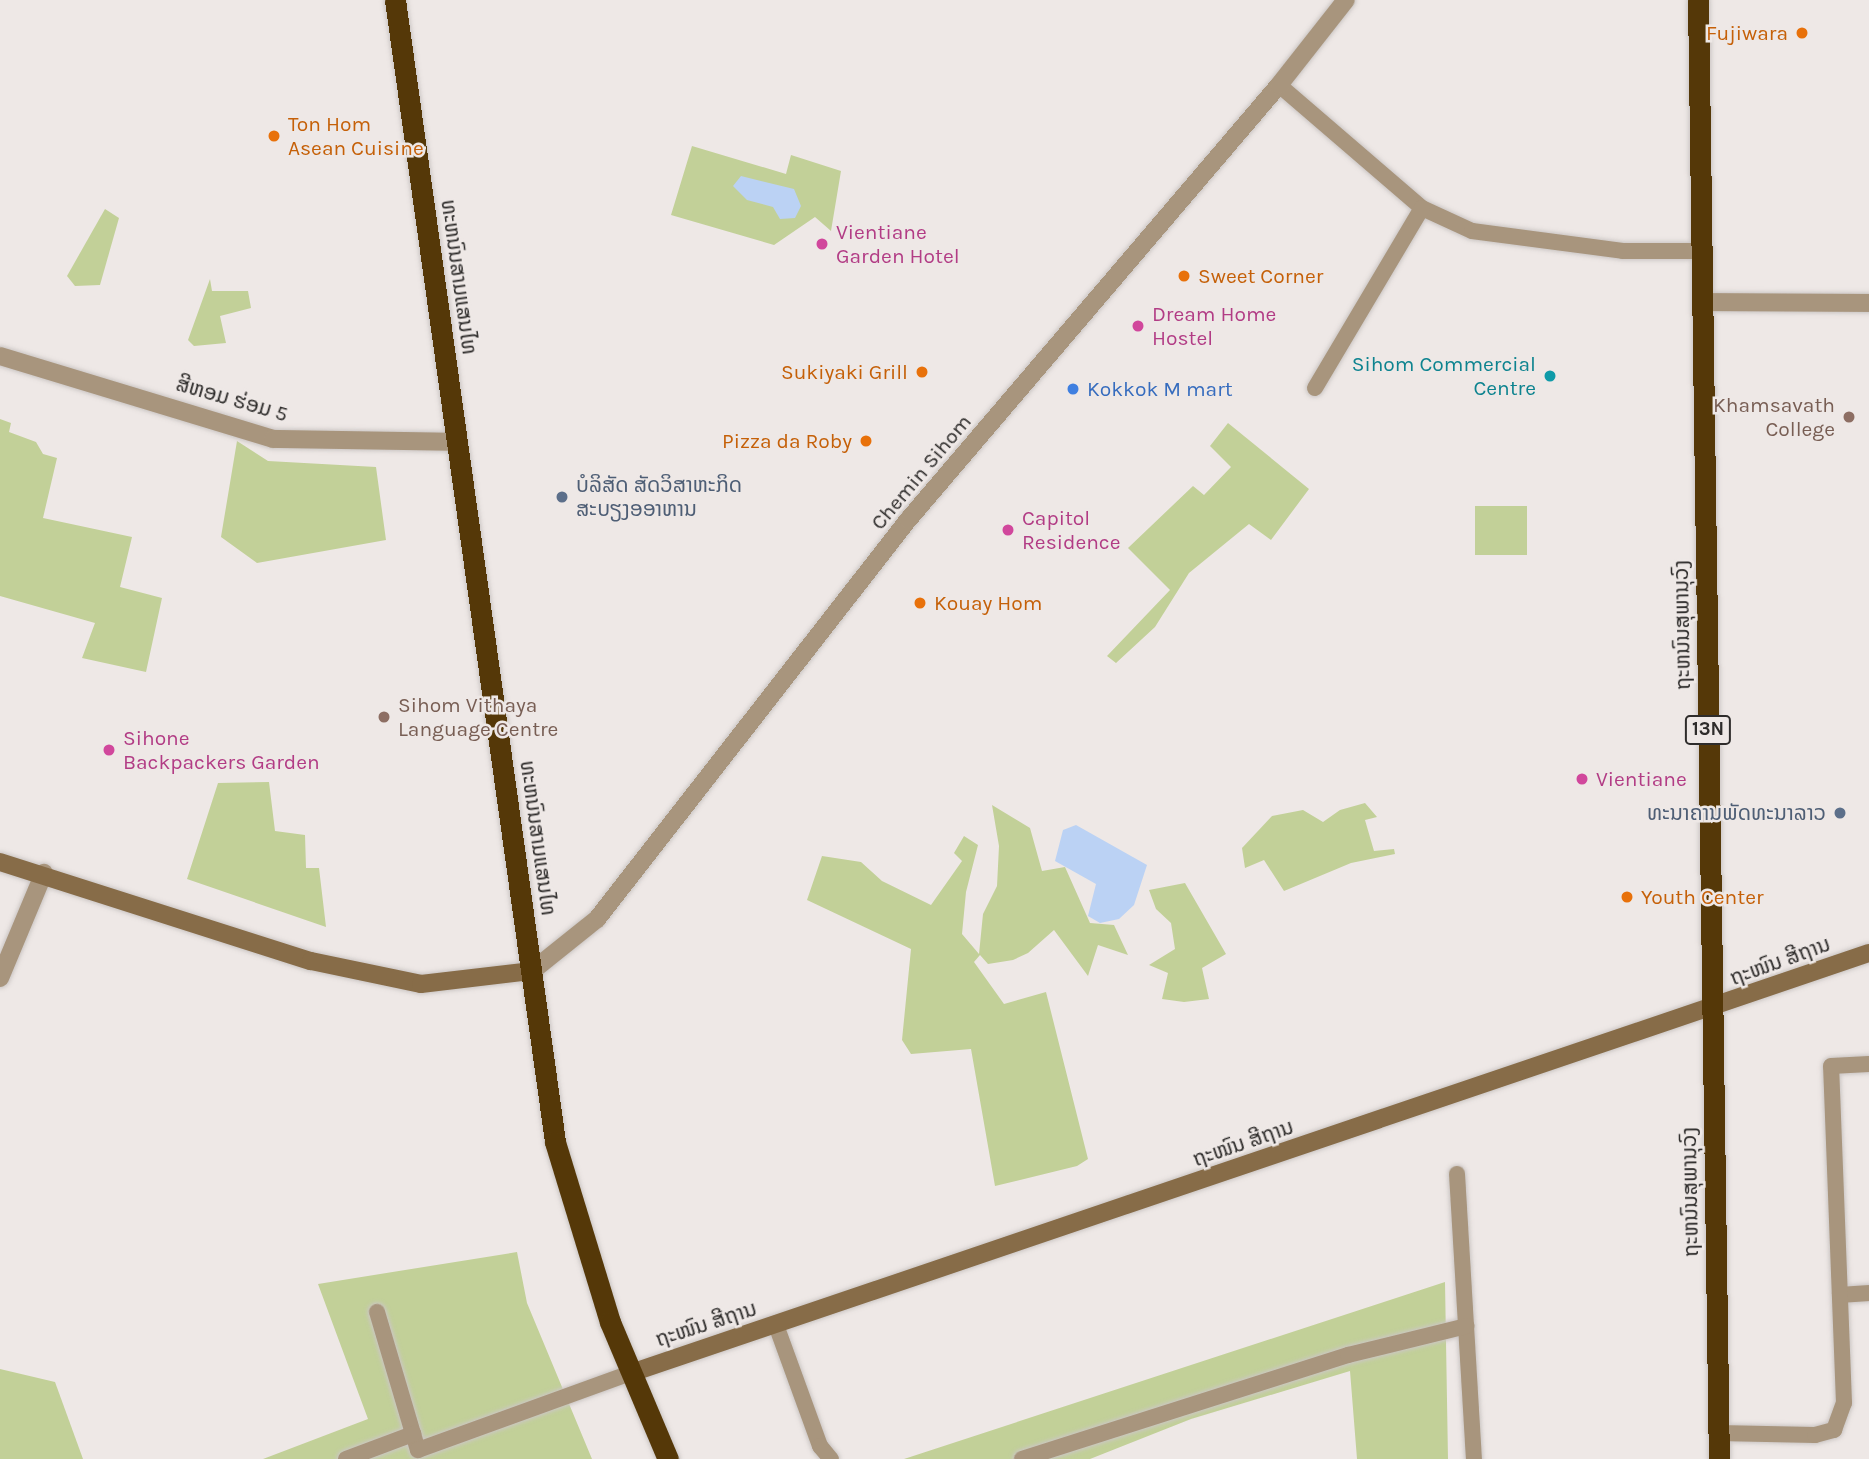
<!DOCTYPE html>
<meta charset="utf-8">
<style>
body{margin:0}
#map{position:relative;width:1869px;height:1459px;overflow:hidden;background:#eee8e6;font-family:Karla,"Noto Sans Lao",sans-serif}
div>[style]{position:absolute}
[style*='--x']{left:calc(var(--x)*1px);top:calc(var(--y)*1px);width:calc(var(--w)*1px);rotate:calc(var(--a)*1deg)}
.green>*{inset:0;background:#c2d098;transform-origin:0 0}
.water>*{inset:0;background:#bbd2f4}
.roads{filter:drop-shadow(0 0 2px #cbc6c4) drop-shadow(0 0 2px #cbc6c4)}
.lane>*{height:16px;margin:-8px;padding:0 8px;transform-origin:8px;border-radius:8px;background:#a8957d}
.street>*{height:18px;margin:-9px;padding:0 9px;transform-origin:9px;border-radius:9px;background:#a8957d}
.secondary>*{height:18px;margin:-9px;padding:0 9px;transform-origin:9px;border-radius:9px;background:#876c48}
.highway>*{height:21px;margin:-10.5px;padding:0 10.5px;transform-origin:10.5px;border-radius:10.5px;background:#553808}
.dots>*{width:19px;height:19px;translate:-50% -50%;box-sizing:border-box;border:4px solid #eee8e6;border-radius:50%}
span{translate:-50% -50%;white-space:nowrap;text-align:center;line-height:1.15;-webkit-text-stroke:5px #eee8e6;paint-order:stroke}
.shield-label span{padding:2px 5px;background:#eee8e6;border:2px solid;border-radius:5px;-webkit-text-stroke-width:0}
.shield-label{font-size:19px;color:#2e2c2b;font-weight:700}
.food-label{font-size:21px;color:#c56008}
.right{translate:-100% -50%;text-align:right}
.left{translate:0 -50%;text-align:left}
.hotel-label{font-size:21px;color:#b23c85}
.street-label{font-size:21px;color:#2e2c2b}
.culture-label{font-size:21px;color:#0d838f}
.shop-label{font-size:21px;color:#366cbe}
.education-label{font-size:21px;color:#785e54}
.service-label{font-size:21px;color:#4e5e75}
</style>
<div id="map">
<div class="green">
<div style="clip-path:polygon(692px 146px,786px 174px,791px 155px,841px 171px,831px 231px,815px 217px,774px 245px,671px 215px)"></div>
<div style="clip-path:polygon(105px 209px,119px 218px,100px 285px,75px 286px,67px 276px)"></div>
<div style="clip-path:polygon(210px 279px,212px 291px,248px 291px,251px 308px,220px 316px,226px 343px,194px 346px,188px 340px)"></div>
<div style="clip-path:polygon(0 419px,11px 423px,9px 432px,36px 442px,43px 454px,57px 458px,43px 518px,132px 537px,120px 587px,162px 598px,146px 672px,82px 658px,95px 623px,0 596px)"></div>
<div style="clip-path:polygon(1228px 423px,1309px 489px,1271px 540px,1249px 524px,1189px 573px,1155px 627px,1116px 663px,1107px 656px,1170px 590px,1128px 548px,1193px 486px,1204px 495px,1231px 467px,1210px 446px)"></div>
<div style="clip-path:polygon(237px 441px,268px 461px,376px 467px,386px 540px,257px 563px,221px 537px)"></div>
<div style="left:1475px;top:506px;width:52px;height:49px"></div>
<div style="clip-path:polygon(269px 782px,275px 831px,305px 835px,306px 868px,319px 868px,326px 927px,187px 879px,218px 783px)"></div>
<div style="clip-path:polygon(1365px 803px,1377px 817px,1365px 820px,1374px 851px,1394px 849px,1395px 854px,1351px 863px,1284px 891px,1264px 860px,1245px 868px,1242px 848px,1272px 816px,1303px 810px,1323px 822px,1340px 810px)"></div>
<div style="clip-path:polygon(992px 805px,1030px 828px,1042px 871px,1065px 867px,1090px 923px,1114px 925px,1128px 955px,1098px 945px,1088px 976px,1054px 930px,1028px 953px,1013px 960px,988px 964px,980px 955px,974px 962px,1004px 1004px,1046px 992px,1088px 1159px,1077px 1166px,995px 1186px,971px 1049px,911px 1054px,902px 1040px,911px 949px,807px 900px,822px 856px,861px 862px,882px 881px,931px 905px,962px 861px,954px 853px,964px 836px,978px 845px,966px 892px,962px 934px,979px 954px,983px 914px,997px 886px,999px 846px)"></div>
<div style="clip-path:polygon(1185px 883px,1226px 954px,1202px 968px,1209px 999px,1184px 1002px,1162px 999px,1168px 973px,1149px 965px,1175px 949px,1171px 923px,1156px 909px,1149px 890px)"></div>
<div style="clip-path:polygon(517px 1252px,527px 1303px,592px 1459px,263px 1459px,368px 1419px,318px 1284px)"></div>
<div style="clip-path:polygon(1445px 1282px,1448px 1459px,1357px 1459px,1350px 1371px,1191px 1419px,1090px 1459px,904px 1459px)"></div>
<div style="clip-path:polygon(0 1369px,55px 1382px,83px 1459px,0 1459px)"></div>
</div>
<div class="water">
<div style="clip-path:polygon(741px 176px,794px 189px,801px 206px,795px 218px,780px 219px,773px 207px,747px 200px,733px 186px)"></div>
<div style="clip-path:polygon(1076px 825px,1147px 865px,1134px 905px,1119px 919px,1100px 923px,1088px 916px,1096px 884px,1055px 861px,1063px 830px)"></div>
</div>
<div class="roads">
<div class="lane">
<div style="--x:1279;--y:85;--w:189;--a:40.7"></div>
<div style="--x:1422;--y:208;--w:55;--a:24.7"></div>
<div style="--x:1472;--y:231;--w:152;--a:7.5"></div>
<div style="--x:1623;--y:251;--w:78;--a:0"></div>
<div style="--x:1315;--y:388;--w:209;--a:-59.3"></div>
<div style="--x:1457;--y:1174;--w:286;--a:86.6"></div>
<div style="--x:1840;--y:1295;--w:29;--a:-4"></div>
<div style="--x:377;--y:1312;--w:144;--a:73.5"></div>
<div style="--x:418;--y:1450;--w:226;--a:-19.9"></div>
<div style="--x:776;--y:1325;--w:129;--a:70"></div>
<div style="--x:820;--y:1446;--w:17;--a:50"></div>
<div style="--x:1718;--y:1433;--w:97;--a:1.2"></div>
<div style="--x:1815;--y:1435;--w:20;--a:-15"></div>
<div style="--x:1834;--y:1430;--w:29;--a:-70"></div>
<div style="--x:1844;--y:1403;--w:337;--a:-92.2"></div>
<div style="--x:1831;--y:1066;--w:38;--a:-3"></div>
<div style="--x:346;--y:1459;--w:72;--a:-20.5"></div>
<div style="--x:1022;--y:1459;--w:342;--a:-17.7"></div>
<div style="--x:1348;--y:1355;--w:122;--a:-13.8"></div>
</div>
<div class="street">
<div style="--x:1702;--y:302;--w:167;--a:0.3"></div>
<div style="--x:0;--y:356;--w:285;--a:16.9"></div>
<div style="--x:273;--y:439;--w:184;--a:0.9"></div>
<div style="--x:532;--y:971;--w:83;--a:-38.7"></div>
<div style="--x:597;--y:919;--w:506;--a:-52.07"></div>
<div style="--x:908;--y:520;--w:572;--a:-49.54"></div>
<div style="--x:1279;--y:85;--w:108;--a:-51.8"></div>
<div style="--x:0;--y:978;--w:114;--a:-67.3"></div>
</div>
<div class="secondary">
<div style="--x:0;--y:862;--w:326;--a:17.7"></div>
<div style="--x:311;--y:961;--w:112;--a:11.8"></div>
<div style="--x:421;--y:984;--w:112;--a:-6.7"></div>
<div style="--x:631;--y:1373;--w:1307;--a:-18.74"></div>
</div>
<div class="highway">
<div style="--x:395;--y:0;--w:1153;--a:82.02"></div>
<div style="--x:555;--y:1142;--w:188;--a:73"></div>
<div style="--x:610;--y:1322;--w:149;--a:67.1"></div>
<div style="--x:1698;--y:0;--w:1459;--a:89.18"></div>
</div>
</div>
<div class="dots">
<div style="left:1802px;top:33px;background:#e8710a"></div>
<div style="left:274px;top:136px;background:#e8710a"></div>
<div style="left:822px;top:244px;background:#d1479c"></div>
<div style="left:1184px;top:276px;background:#e8710a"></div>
<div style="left:1138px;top:326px;background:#d1479c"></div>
<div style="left:922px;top:372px;background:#e8710a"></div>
<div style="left:1550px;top:376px;background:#0f9aa8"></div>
<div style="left:1073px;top:389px;background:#3f7fe0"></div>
<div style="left:1849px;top:417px;background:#8d6e63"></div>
<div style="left:866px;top:441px;background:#e8710a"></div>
<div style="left:562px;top:497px;background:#5c6f8a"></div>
<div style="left:1008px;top:530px;background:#d1479c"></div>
<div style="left:920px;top:603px;background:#e8710a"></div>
<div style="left:384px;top:717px;background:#8d6e63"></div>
<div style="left:109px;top:750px;background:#d1479c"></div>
<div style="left:1582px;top:779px;background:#d1479c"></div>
<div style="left:1840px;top:813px;background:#5c6f8a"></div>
<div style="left:1627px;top:897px;background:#e8710a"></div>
</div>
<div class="shield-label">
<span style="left:1708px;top:730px">13N</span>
</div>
<div class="food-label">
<span class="right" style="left:1788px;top:33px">Fujiwara</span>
<span class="left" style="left:288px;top:136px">Ton Hom<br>Asean Cuisine</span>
<span class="left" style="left:1198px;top:276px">Sweet Corner</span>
<span class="right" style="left:908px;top:372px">Sukiyaki Grill</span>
<span class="right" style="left:852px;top:441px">Pizza da Roby</span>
<span class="left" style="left:934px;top:603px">Kouay Hom</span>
<span class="left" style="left:1641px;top:897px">Youth Center</span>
</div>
<div class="hotel-label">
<span class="left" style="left:836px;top:244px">Vientiane<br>Garden Hotel</span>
<span class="left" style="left:1152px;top:326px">Dream Home<br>Hostel</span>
<span class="left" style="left:1022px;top:530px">Capitol<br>Residence</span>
<span class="left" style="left:123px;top:750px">Sihone<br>Backpackers Garden</span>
<span class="left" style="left:1596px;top:779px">Vientiane</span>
</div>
<div class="street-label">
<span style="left:459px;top:277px;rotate:82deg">ທະຫນົນສາມແສນໄທ</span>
<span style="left:232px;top:399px;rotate:16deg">ສີຫອມ ຮ່ອມ 5</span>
<span style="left:921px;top:472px;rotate:-50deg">Chemin Sihom</span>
<span style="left:1682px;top:625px;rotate:-91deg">ຖະຫນົນສຸພານຸວົງ</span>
<span style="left:538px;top:838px;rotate:82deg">ທະຫນົນສາມແສນໄທ</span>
<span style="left:1780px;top:961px;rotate:-20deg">ຖະໜົນ ສີຖານ</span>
<span style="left:1243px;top:1143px;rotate:-19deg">ຖະໜົນ ສີຖານ</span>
<span style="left:1690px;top:1192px;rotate:-91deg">ຖະຫນົນສຸພານຸວົງ</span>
<span style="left:706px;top:1324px;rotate:-18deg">ຖະໜົນ ສີຖານ</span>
</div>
<div class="culture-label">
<span class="right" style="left:1536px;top:376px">Sihom Commercial<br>Centre</span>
</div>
<div class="shop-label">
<span class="left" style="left:1087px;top:389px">Kokkok M mart</span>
</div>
<div class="education-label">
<span class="right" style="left:1835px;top:417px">Khamsavath<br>College</span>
<span class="left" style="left:398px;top:717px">Sihom Vithaya<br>Language Centre</span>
</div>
<div class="service-label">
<span class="left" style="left:576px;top:497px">ບໍລິສັດ ສັດວິສາຫະກິດ<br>ສະບຽງອອາຫານ</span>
<span class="right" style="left:1826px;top:813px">ທະນາຄານພັດທະນາລາວ</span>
</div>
</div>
